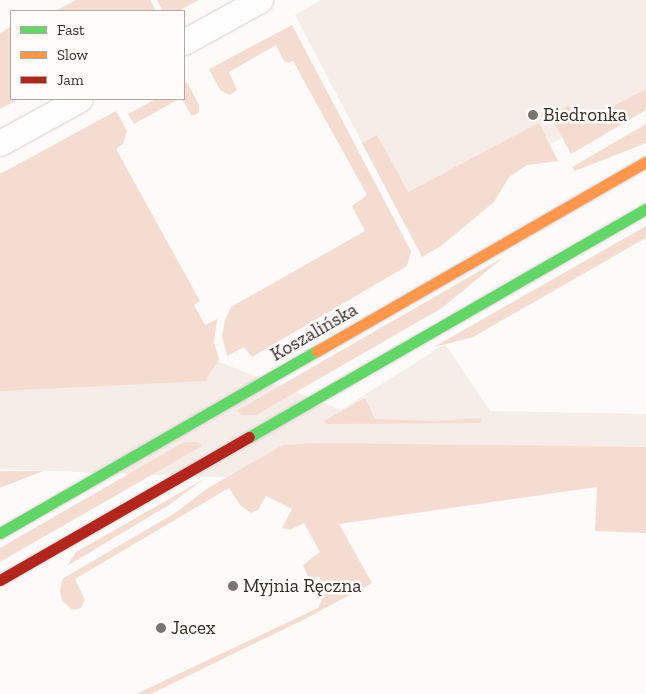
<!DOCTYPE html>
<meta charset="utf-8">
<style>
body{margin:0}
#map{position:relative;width:646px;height:694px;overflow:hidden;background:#fdfbfa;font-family:"Zilla Slab",serif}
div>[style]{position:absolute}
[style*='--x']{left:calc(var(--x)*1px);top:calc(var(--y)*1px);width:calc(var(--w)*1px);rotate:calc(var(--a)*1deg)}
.built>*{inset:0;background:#f6ece8}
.green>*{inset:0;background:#f5dcd0}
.roads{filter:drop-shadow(0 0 1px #d2cecc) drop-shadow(0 0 1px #d2cecc)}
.street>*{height:25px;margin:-12.5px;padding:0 12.5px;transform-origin:12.5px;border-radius:12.5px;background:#fffefe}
.fast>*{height:11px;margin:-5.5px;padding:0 5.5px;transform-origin:5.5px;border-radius:5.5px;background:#63d668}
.slow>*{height:11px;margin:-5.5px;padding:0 5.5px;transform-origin:5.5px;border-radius:5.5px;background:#ff974d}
.jam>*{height:11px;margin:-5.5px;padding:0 5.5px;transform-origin:5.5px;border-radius:5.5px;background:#b3261e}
.dots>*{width:14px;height:14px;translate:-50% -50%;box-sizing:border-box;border:2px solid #fefbf9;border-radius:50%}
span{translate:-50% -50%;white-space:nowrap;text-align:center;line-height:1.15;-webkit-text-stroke:5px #fefbf9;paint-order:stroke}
.poi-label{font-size:19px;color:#342d2a}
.left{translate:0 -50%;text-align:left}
.street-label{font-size:19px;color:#342d2a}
.legend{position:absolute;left:10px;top:10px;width:175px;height:90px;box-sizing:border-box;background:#fefbf9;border:1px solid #ada9a6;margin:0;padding:6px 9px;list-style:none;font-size:15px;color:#342d2a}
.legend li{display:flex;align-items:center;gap:10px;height:25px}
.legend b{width:25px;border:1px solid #ada9a6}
</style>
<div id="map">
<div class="built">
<div style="clip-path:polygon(321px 0,646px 0,646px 94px,403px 221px,295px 15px)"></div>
<div style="clip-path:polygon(445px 344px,490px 411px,646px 414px,646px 482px,240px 478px,0 469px,0 390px,217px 361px,341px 410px)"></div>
</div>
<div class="green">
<div style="clip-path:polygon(76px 0,150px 0,156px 11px,55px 11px)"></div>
<div style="clip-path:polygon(157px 0,199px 0,178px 11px,163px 11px)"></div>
<div style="clip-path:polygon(292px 25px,411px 251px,407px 266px,252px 357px,244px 347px,227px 356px,222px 336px,225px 320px,231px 307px,365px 231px,352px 206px,367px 195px,293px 61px,288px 63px,284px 61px,276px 45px,257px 56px,229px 72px,237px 90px,230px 95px,220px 90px,209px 69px)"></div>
<div style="clip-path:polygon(10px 27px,11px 99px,19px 99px,0 109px,0 33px)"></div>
<div style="clip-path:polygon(187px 82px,199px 105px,199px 112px,195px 115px,191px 115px,182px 99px,184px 84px)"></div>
<div style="clip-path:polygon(646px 89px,646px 110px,571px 154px,550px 115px,568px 106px,573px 109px,581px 123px)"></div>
<div style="clip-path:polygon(156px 99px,179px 99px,134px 124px,128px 114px)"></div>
<div style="clip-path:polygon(116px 111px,127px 131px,123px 144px,116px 149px,200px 301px,194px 305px,205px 325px,217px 319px,214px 342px,219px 360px,205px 381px,0 391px,0 174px)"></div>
<div style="clip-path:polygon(539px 123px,558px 161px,527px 165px,509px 177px,494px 202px,441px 246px,422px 257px,362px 143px,377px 135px,408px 192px)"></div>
<div style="clip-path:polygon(646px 124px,646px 143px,575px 171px,572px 167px)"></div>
<div style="clip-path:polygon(646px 226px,646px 238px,473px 337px,434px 347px)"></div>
<div style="clip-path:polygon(504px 257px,442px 308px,256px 415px,241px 415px,238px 410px)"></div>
<div style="clip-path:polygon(365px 398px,375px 419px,434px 421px,481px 418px,480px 423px,326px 424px,324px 421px)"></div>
<div style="clip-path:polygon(184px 442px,199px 442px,202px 446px,0 562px,0 548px)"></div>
<div style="clip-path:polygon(314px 443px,646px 447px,646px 533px,595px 531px,597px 487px,339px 524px,372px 583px,305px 619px,151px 694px,136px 694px,318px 608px,325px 593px,322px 584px,319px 576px,310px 581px,303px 565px,320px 552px,304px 523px,290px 530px,282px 528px,292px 509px,266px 496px,258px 510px,251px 513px,240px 505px,229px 488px,75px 579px,85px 600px,81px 608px,73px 610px,62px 601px,60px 591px,62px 579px,175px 513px,208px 488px,283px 445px)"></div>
<div style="clip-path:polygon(0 471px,43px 471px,0 488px)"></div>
<div style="clip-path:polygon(204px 479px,169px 505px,67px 566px,76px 552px)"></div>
</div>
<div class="roads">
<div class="street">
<div style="--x:184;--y:42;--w:87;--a:-28.9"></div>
<div style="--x:0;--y:143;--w:91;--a:-28.8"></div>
</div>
<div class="fast">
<div style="--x:249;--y:437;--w:458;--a:-29.9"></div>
<div style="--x:0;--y:533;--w:366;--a:-29.9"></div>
</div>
<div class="slow">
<div style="--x:317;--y:351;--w:379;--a:-29.9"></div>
</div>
<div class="jam">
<div style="--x:0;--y:580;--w:287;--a:-29.9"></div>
</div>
</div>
<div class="dots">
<div style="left:533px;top:115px;background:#7a7573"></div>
<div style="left:233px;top:586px;background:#7a7573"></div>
<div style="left:161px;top:628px;background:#7a7573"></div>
</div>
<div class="poi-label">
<span class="left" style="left:543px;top:115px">Biedronka</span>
<span class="left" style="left:243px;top:586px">Myjnia Ręczna</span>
<span class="left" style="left:171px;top:628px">Jacex</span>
</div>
<div class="street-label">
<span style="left:314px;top:332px;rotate:-30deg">Koszalińska</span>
</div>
<ul class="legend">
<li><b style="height:6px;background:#63d668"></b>Fast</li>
<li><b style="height:6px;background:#ff974d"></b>Slow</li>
<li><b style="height:6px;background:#b3261e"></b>Jam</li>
</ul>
</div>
